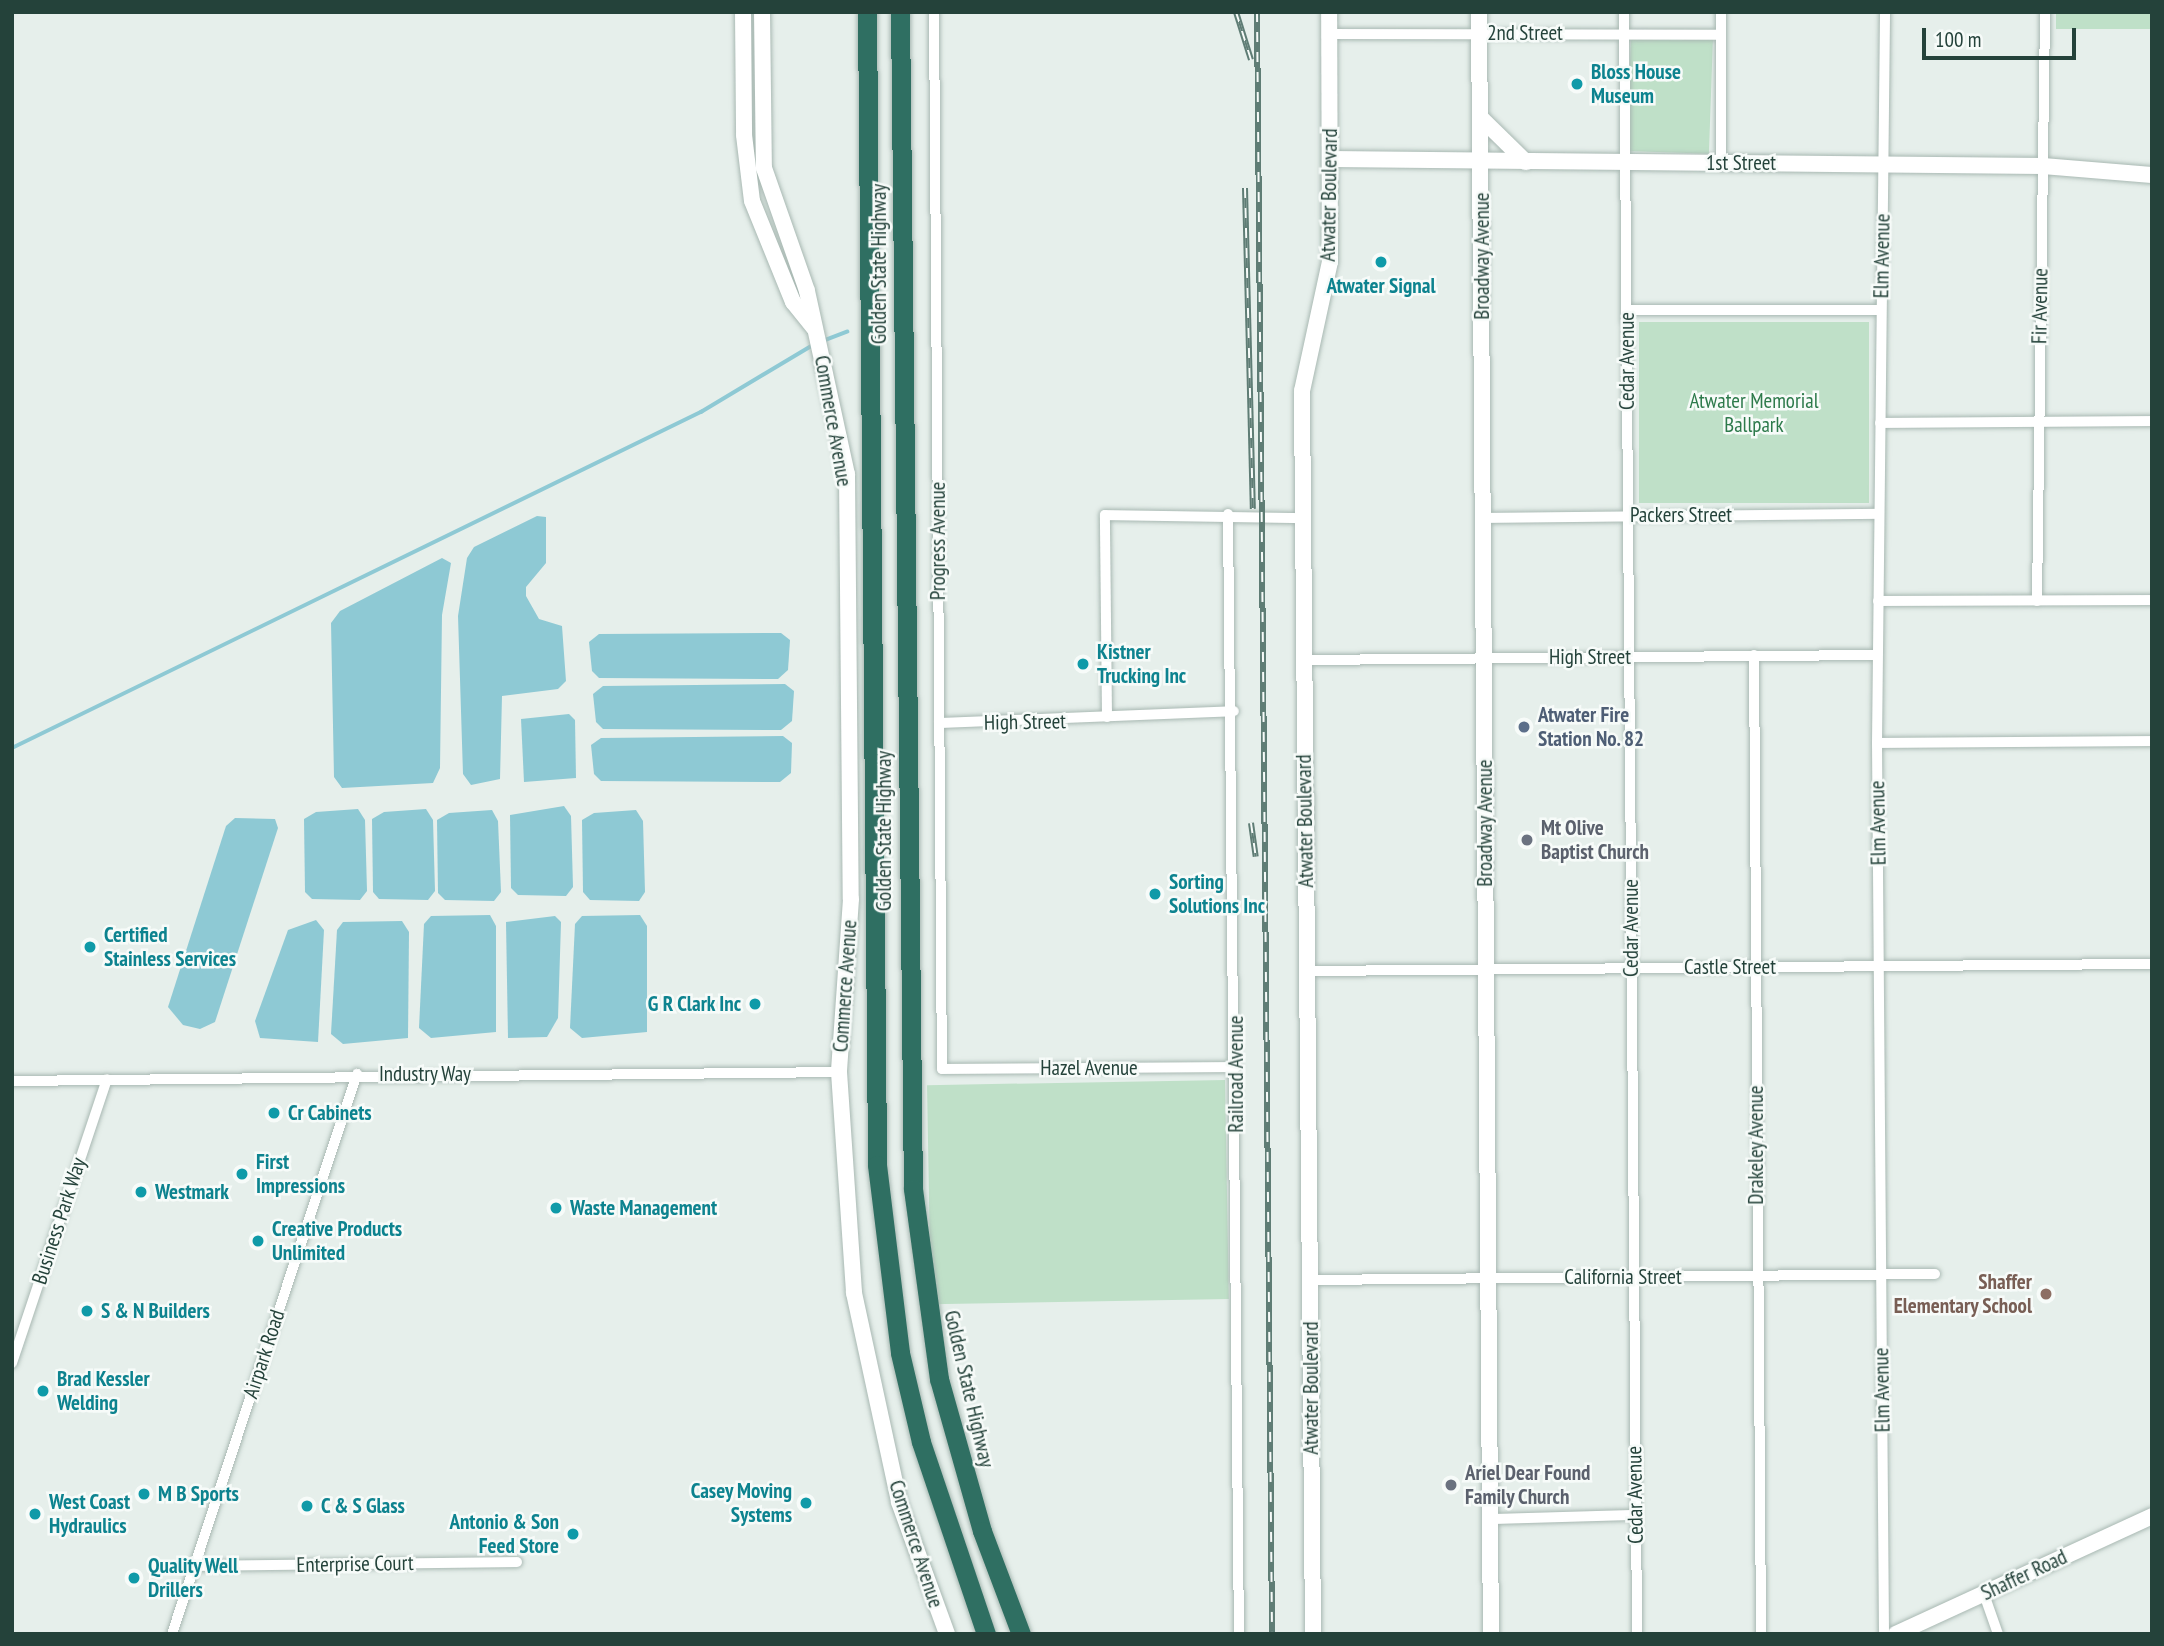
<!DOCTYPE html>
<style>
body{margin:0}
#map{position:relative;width:2164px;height:1646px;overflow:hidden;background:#e6efeb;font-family:"PT Sans Narrow",sans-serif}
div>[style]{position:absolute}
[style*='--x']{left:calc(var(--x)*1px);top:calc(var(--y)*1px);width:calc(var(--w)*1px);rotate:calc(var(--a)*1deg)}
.green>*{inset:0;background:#bfe0c8;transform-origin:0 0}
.water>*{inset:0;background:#8ec9d4}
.stream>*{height:3.5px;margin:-1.75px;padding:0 1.75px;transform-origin:1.75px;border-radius:1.75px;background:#8ec9d4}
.roads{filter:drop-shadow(0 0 2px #a8b8b2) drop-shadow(0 0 2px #a8b8b2)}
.street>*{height:10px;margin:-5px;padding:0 5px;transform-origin:5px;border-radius:5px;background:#fff}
.secondary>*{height:16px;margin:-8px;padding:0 8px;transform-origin:8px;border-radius:8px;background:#fff}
.highway>*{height:19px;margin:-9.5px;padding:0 9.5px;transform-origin:9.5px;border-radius:9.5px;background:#2f6f62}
.rail>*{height:6px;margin-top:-3px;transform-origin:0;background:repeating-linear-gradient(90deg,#f7fbf9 0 10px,#5f7d75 0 20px);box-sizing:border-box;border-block:2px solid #5f7d75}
.dots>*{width:19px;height:19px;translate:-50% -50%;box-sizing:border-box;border:4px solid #f7fbf9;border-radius:50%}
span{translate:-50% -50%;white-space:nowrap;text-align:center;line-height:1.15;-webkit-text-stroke:5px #f7fbf9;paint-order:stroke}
.street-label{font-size:21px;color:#24423a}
.culture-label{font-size:21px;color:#0d838f;font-weight:700}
.left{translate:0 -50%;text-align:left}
.right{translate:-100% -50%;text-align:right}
.park-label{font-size:21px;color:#2d7a4b}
.service-label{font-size:21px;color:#4e5e75;font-weight:700}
.worship-label{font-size:21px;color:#5b616d;font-weight:700}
.education-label{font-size:21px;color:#785e54;font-weight:700}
.frame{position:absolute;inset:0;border:14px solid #24423a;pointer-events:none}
.scale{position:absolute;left:1922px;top:28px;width:154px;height:32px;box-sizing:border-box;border:4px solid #24423a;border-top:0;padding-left:9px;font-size:21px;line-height:24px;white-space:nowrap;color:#24423a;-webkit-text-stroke:5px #f7fbf9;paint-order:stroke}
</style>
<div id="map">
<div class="green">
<div style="left:2056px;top:12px;width:96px;height:17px"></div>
<div style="left:1631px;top:35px;width:82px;height:116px;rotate:2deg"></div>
<div style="left:1639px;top:322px;width:230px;height:181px"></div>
<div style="left:1225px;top:1080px;width:219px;height:298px;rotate:89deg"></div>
</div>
<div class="water">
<div style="clip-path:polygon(537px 516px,546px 517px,546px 563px,526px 587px,526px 596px,539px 619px,562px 626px,566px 681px,558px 689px,502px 696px,500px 779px,471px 785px,463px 774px,458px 616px,467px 558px,474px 547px)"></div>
<div style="clip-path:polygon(442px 558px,451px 563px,442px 615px,440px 768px,433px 783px,342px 788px,334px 777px,331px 623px,340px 611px)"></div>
<div style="clip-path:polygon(781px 633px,790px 640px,788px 670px,778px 679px,599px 678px,592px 671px,589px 642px,599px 634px)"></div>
<div style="clip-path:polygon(785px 684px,794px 691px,792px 721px,781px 730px,603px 729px,596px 722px,593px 694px,603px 686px)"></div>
<div style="clip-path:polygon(569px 714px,575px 720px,576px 778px,524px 782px,521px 719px)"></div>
<div style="clip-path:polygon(783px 736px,792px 743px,791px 773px,780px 782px,601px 781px,594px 774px,591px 745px,601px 738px)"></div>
<div style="clip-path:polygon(564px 806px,571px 816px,573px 887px,566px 896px,518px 895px,511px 888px,510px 815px)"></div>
<div style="clip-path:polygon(358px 809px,365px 820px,367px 891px,360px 900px,312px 899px,305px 892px,304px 819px,316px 812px)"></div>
<div style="clip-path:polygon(426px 809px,433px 820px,435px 891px,428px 900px,379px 899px,373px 892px,372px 819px,384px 812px)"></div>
<div style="clip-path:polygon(492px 810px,498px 821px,501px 892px,494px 901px,445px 900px,438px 893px,437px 820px,449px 813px)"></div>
<div style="clip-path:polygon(636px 810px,643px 821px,645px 892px,639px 901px,590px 900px,583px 892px,582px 820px,594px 813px)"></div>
<div style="clip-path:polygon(235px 818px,275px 819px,278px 828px,215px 1022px,200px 1029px,183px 1025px,168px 1007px,226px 826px)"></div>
<div style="clip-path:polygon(490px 915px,496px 926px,496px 1032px,431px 1038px,419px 1028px,424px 924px,431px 916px)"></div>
<div style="clip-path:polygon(640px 915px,647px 926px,647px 1032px,582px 1038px,570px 1028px,575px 924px,582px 916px)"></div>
<div style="clip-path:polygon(555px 916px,561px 922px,558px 1018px,547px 1037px,508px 1038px,506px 922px)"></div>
<div style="clip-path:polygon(316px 920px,324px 930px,318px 1042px,260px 1038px,255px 1021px,288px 930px)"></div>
<div style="clip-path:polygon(402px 921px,409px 932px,408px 1038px,343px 1044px,331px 1034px,337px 930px,343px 922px)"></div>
</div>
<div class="stream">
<div style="--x:823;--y:341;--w:26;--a:-21"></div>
<div style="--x:12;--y:748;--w:767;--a:-26"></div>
<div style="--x:701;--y:412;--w:131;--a:-30.9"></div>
</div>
<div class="roads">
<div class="street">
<div style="--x:934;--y:12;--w:1057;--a:89.57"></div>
<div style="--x:942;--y:1069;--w:294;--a:-0.4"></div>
<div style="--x:1624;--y:12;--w:1622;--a:89.54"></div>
<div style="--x:1330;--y:34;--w:391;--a:0.1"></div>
<div style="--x:1721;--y:163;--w:151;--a:-90"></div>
<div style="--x:1627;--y:310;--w:254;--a:0"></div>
<div style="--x:1880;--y:423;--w:272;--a:-0.4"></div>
<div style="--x:1228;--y:514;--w:1120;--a:89.44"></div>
<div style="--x:1484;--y:518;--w:395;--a:-0.6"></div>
<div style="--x:1878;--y:601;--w:274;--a:-0.2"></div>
<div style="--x:2037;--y:601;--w:589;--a:-89.22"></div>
<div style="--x:1754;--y:655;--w:979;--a:89.59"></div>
<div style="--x:1304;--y:660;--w:573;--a:-0.5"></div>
<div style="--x:1107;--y:717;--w:202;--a:-90.6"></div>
<div style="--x:1105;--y:515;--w:198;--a:0.9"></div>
<div style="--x:939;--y:723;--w:295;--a:-2.3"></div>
<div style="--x:1877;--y:743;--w:275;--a:-0.4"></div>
<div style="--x:1308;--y:971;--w:844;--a:-0.48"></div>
<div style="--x:12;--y:1081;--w:827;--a:-0.62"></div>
<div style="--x:1310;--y:1280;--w:625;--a:-0.55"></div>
<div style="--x:12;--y:1363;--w:299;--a:-71.5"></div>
<div style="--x:1490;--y:1519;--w:145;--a:-1.6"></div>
<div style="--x:194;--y:1566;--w:323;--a:-0.7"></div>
<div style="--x:1984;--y:1594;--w:42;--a:70.7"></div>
<div style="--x:172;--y:1634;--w:590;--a:-71.72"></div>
<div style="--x:1884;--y:1634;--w:891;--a:-90.45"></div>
<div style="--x:1877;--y:743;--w:731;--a:-89.37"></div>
</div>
<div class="secondary">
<div style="--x:743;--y:12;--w:123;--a:89.5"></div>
<div style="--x:744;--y:135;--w:66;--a:83.1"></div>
<div style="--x:752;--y:201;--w:109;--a:67.9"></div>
<div style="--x:793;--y:302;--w:33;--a:51"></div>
<div style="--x:762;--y:12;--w:156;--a:89.3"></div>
<div style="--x:764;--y:168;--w:130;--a:70.7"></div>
<div style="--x:807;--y:291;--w:187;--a:77.7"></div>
<div style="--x:847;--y:474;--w:425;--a:89.5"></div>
<div style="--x:851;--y:899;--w:173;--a:94"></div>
<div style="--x:839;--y:1072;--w:222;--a:86.1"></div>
<div style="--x:854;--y:1293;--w:214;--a:77.8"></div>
<div style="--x:899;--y:1502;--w:140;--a:70"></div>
<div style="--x:1479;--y:12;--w:1622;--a:89.58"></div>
<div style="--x:1481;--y:118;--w:63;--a:44.4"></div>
<div style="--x:1330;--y:159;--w:713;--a:0.56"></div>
<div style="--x:2043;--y:166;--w:109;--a:4.7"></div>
<div style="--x:1313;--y:1634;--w:1243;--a:-90.51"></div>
<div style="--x:1302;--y:391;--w:132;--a:-77.8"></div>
<div style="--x:1330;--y:262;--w:250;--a:-90.2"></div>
<div style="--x:1896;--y:1634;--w:282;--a:-24.7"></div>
</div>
<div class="highway">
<div style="--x:867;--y:12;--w:1153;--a:89.5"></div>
<div style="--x:877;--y:1165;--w:189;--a:83"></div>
<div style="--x:900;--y:1353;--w:91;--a:76.7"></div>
<div style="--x:921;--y:1442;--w:203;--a:71.3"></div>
<div style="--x:900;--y:12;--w:1177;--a:89.37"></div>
<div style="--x:913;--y:1189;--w:192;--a:82.2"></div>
<div style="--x:939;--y:1379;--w:158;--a:74.2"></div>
<div style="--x:982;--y:1531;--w:110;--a:69.3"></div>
</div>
</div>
<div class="rail">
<div style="--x:1236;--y:12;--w:50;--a:72.6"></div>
<div style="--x:1257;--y:12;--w:1622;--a:89.47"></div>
<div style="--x:1245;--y:188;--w:321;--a:88.6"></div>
<div style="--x:1251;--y:823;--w:34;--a:82"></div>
</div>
<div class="dots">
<div style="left:1577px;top:84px;background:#0f9aa8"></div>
<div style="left:1381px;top:262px;background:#0f9aa8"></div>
<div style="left:1083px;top:664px;background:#0f9aa8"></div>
<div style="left:1524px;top:727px;background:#5c6f8a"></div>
<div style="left:1527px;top:840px;background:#6b7280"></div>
<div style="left:1155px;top:894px;background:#0f9aa8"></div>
<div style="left:90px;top:947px;background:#0f9aa8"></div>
<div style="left:755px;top:1004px;background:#0f9aa8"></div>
<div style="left:274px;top:1113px;background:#0f9aa8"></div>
<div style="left:242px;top:1174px;background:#0f9aa8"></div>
<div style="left:141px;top:1192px;background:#0f9aa8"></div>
<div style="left:556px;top:1208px;background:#0f9aa8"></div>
<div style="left:258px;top:1241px;background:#0f9aa8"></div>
<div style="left:2046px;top:1294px;background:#8d6e63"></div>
<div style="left:87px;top:1311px;background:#0f9aa8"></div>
<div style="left:43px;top:1391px;background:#0f9aa8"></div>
<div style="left:1451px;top:1485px;background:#6b7280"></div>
<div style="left:144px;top:1494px;background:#0f9aa8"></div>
<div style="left:806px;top:1503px;background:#0f9aa8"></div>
<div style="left:307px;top:1506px;background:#0f9aa8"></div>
<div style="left:35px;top:1514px;background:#0f9aa8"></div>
<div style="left:573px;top:1534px;background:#0f9aa8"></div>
<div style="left:134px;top:1578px;background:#0f9aa8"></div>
</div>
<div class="street-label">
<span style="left:1525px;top:33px">2nd Street</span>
<span style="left:1741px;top:163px">1st Street</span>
<span style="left:1329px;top:195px;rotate:-89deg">Atwater Boulevard</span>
<span style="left:1482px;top:256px;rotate:-90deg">Broadway Avenue</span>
<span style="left:1882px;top:256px;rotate:-89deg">Elm Avenue</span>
<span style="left:879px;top:264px;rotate:-90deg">Golden State Highway</span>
<span style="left:2040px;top:306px;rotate:-89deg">Fir Avenue</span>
<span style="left:1627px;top:361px;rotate:-90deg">Cedar Avenue</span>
<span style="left:833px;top:421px;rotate:80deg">Commerce Avenue</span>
<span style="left:1681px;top:515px">Packers Street</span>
<span style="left:938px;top:541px;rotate:-90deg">Progress Avenue</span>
<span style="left:1590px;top:657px">High Street</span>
<span style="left:1025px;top:722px;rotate:-1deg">High Street</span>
<span style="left:1305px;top:821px;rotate:-91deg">Atwater Boulevard</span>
<span style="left:1485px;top:823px;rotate:-90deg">Broadway Avenue</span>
<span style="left:1878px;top:823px;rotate:-91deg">Elm Avenue</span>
<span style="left:884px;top:831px;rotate:-90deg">Golden State Highway</span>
<span style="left:1631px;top:928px;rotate:-90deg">Cedar Avenue</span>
<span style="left:1730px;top:967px">Castle Street</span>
<span style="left:845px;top:986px;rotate:-86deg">Commerce Avenue</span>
<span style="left:1089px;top:1068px">Hazel Avenue</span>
<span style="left:425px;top:1074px">Industry Way</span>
<span style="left:1236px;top:1074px;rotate:-90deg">Railroad Avenue</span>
<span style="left:1756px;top:1145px;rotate:-90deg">Drakeley Avenue</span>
<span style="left:59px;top:1221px;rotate:-72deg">Business Park Way</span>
<span style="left:1623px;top:1277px">California Street</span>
<span style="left:264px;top:1354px;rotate:-72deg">Airpark Road</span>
<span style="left:1311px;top:1388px;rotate:-90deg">Atwater Boulevard</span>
<span style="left:969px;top:1389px;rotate:77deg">Golden State Highway</span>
<span style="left:1882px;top:1390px;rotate:-91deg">Elm Avenue</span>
<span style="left:1635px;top:1495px;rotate:-91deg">Cedar Avenue</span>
<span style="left:916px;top:1544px;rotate:72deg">Commerce Avenue</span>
<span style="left:355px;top:1564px;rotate:-1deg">Enterprise Court</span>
<span style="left:2024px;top:1575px;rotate:-25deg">Shaffer Road</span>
</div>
<div class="culture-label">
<span class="left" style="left:1591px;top:84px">Bloss House<br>Museum</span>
<span style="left:1381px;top:286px">Atwater Signal</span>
<span class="left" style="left:1097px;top:664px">Kistner<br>Trucking Inc</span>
<span class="left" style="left:1169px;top:894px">Sorting<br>Solutions Inc</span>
<span class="left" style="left:104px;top:947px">Certified<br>Stainless Services</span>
<span class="right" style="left:741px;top:1004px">G R Clark Inc</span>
<span class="left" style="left:288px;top:1113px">Cr Cabinets</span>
<span class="left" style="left:256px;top:1174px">First<br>Impressions</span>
<span class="left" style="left:155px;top:1192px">Westmark</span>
<span class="left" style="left:570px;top:1208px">Waste Management</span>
<span class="left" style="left:272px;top:1241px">Creative Products<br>Unlimited</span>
<span class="left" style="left:101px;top:1311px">S &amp; N Builders</span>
<span class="left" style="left:57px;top:1391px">Brad Kessler<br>Welding</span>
<span class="right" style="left:792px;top:1503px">Casey Moving<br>Systems</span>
<span class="left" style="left:158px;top:1494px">M B Sports</span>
<span class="left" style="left:49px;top:1514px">West Coast<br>Hydraulics</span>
<span class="left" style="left:321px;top:1506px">C &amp; S Glass</span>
<span class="right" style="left:559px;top:1534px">Antonio &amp; Son<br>Feed Store</span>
<span class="left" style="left:148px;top:1578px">Quality Well<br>Drillers</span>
</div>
<div class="park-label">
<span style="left:1754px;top:413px">Atwater Memorial<br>Ballpark</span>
</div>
<div class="service-label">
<span class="left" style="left:1538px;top:727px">Atwater Fire<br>Station No. 82</span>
</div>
<div class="worship-label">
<span class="left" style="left:1541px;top:840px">Mt Olive<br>Baptist Church</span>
<span class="left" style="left:1465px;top:1485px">Ariel Dear Found<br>Family Church</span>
</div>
<div class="education-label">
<span class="right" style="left:2032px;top:1294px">Shaffer<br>Elementary School</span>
</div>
<div class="frame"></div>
<div class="scale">100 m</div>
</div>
